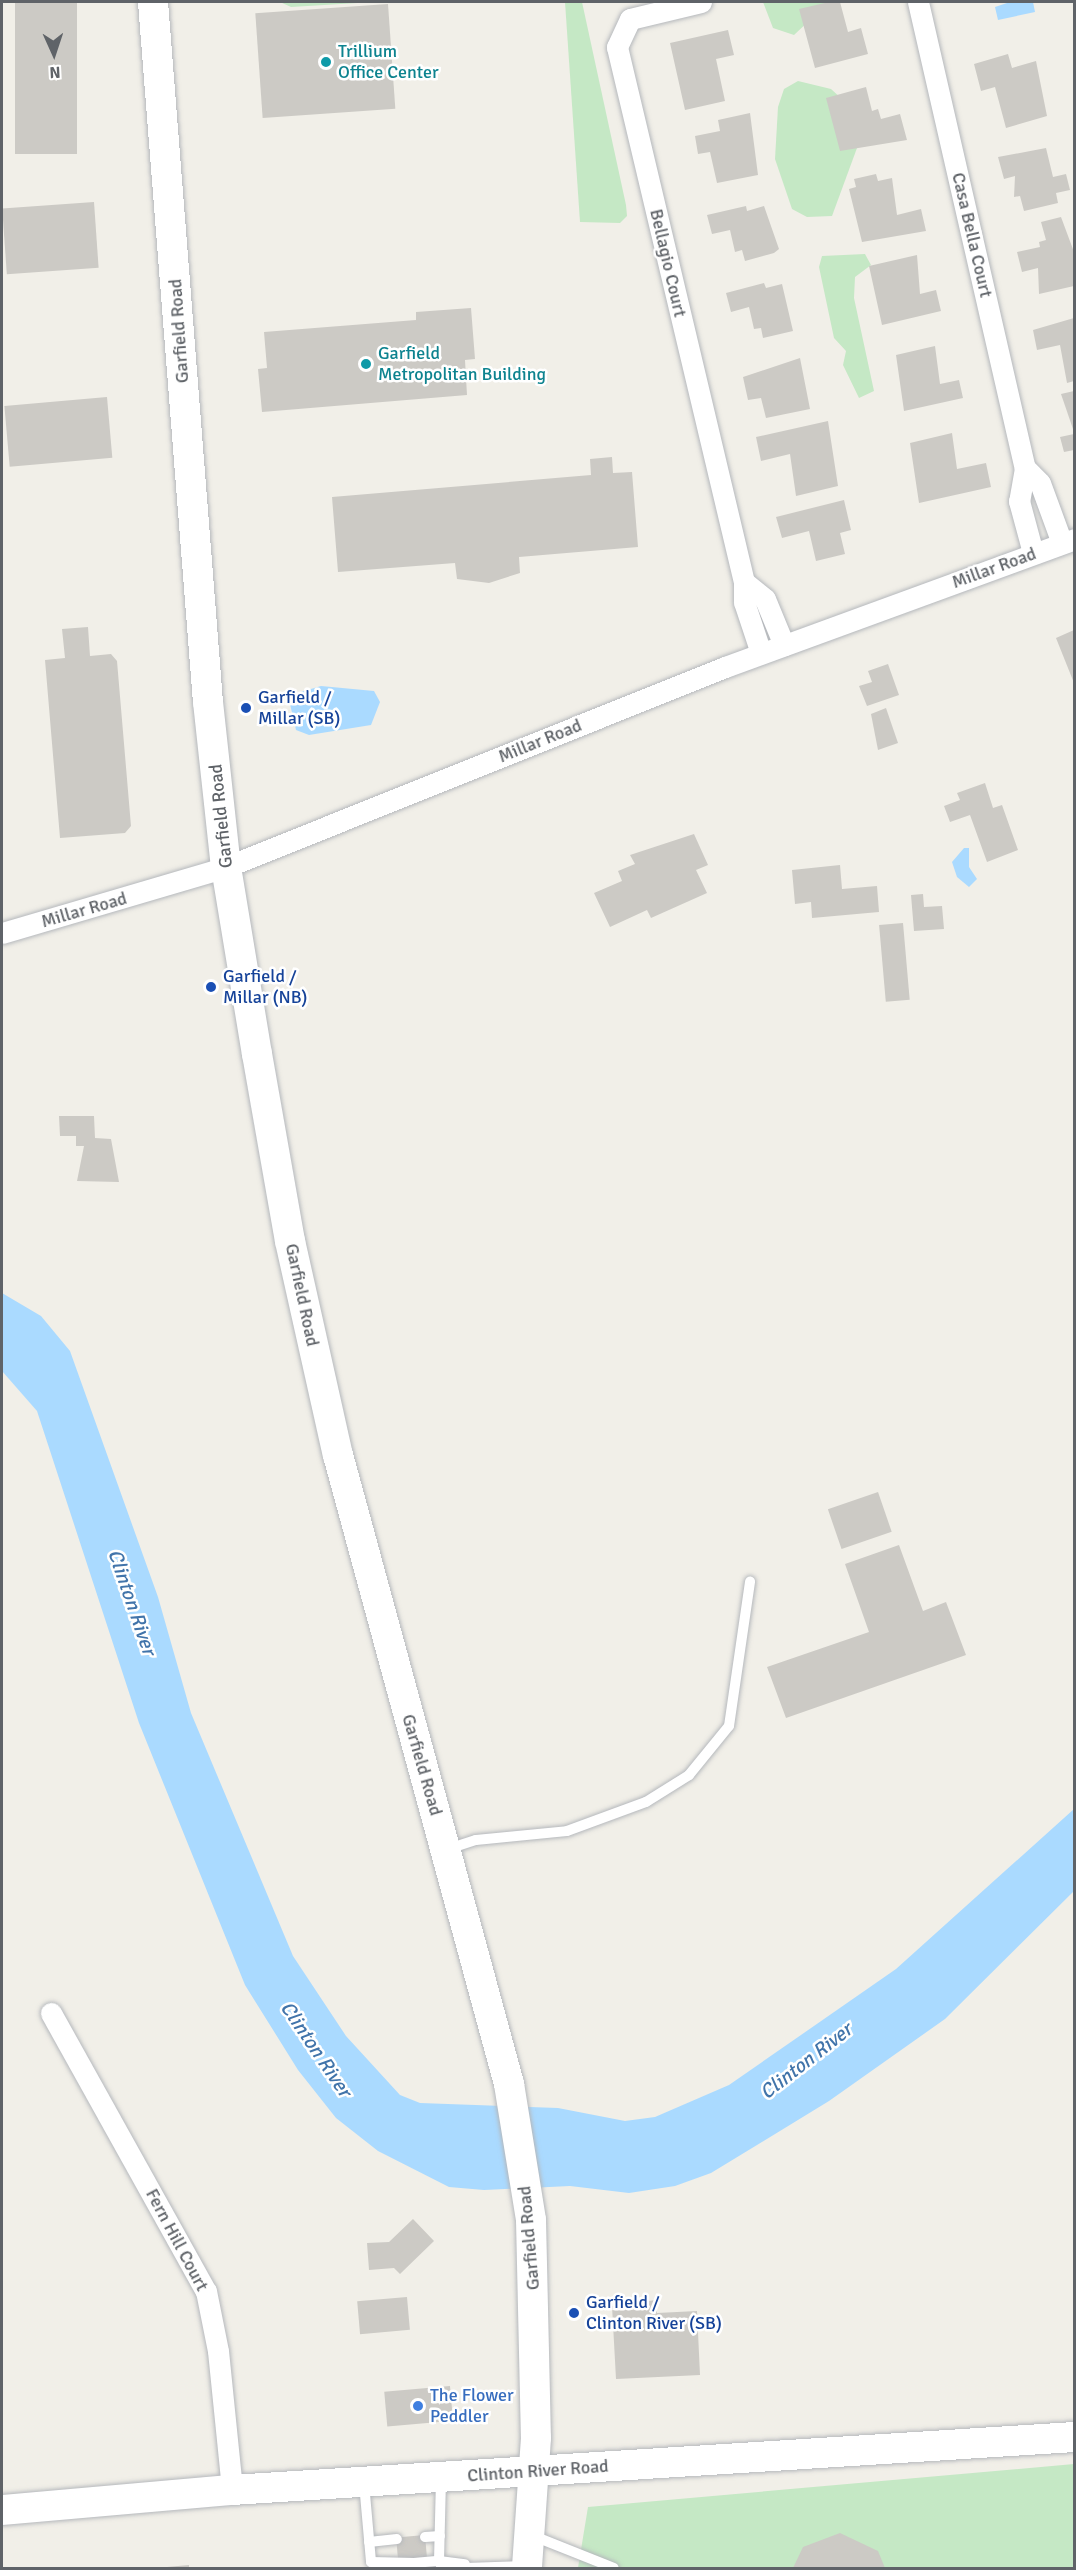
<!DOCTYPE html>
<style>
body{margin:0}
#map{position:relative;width:1076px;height:2570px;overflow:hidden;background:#f1efe8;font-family:Signika,sans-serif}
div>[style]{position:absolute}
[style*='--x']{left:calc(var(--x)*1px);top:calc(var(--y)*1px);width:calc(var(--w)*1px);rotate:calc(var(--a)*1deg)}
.green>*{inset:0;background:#c5e8c5}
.water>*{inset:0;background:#aadaff}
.building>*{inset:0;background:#cccac5;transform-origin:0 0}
.roads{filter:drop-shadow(0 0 2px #b5b8bc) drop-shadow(0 0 2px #b5b8bc)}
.lane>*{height:10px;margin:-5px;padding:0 5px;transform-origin:5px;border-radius:5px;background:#fff}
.street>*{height:21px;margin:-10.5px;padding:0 10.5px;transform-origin:10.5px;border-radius:10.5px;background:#fff}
.secondary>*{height:30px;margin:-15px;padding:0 15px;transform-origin:15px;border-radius:15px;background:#fff}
.dots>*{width:16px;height:16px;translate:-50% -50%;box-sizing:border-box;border:3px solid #fff;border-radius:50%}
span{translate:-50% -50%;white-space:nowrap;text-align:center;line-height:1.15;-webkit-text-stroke:5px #fff;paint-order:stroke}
.culture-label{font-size:18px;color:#0d838f}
.left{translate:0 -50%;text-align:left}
.street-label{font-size:18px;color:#5f6368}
.transit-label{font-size:18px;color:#164399}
.shop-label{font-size:18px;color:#366cbe}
.water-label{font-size:20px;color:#4174aa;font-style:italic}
.frame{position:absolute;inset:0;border:3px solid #5f6368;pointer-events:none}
.north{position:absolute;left:24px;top:24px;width:60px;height:60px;-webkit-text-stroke:4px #fff;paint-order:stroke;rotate:177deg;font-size:16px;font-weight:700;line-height:24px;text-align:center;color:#5f6368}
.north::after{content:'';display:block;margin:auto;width:21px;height:27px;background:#5f6368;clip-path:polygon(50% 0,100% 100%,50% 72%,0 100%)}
</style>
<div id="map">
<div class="green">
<div style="clip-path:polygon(280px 2px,374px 2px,291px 7px)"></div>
<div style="clip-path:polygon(565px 2px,582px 2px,626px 205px,627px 216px,620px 223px,580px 222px)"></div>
<div style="clip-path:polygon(763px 2px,829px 2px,794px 35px,773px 28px)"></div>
<div style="clip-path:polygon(798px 81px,831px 89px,842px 99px,857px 148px,832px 216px,807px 217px,792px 209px,775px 159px,778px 107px,784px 89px)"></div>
<div style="clip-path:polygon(865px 254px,871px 265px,855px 277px,854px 298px,874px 391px,859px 398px,843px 365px,846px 351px,834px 338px,819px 267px,822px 256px)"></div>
<div style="clip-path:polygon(1074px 2464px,1074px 2568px,578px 2568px,588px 2507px)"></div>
</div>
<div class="water">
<div style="clip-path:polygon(1010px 2px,1033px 2px,1035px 12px,998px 20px,995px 7px)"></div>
<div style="clip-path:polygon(321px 686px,374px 691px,380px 702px,371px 725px,309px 735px,296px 730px,290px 704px,294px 694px)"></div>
<div style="clip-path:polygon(964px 848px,969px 848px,969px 867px,977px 879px,969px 887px,957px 877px,952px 862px)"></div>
<div style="clip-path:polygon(2px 1293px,41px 1316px,70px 1351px,158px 1597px,191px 1713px,293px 1956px,346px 2036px,400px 2095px,420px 2103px,558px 2108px,625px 2121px,655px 2117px,729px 2085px,896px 1969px,1074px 1809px,1074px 1891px,945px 2019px,829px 2101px,711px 2173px,675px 2186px,629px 2193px,570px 2186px,484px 2190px,449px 2187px,378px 2151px,336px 2118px,298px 2070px,245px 1985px,139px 1723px,37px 1411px,2px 1371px)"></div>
</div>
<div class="building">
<div style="left:15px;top:2px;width:62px;height:152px"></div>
<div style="clip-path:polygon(829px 2px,840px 2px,848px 32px,861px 28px,868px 54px,815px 68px,799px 9px)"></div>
<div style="left:388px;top:4px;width:105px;height:133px;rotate:86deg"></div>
<div style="clip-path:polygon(728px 30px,734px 55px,716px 59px,725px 101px,685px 110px,670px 43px)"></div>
<div style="clip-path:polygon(1008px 54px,1012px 68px,1036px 61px,1047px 116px,1006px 128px,995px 87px,981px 91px,974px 64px)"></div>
<div style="clip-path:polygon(866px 87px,872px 111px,878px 109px,881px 119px,900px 114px,907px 140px,840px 151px,826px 98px)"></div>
<div style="clip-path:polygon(750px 113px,758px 175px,717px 183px,710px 152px,698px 154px,695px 136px,720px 131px,718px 120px)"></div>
<div style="clip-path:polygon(1046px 148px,1053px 177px,1066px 174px,1070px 190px,1056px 193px,1058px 203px,1024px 211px,1020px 196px,1014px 197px,1015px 176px,1004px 179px,998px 157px)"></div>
<div style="clip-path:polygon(876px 174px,878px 181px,892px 178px,897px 215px,921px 209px,926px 231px,862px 242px,849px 189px,856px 187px,854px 179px)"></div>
<div style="left:94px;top:202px;width:66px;height:92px;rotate:86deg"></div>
<div style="clip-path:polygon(746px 206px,747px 211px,764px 206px,779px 249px,774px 253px,745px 261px,742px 250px,735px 252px,730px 230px,712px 234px,707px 215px)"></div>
<div style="clip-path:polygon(1061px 217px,1074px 252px,1074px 286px,1039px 294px,1038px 268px,1022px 272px,1017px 252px,1040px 247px,1039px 242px,1046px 240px,1041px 222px)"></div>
<div style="clip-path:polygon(917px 255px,920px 294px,936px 290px,941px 311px,882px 325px,869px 266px)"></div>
<div style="clip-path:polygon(764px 283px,766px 288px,782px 284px,793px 331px,763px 338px,761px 328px,754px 329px,749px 307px,731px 312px,726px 293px)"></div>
<div style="clip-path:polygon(471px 308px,475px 359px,465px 360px,467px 395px,262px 412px,258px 369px,267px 368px,264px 332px,416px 320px,416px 312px)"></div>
<div style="clip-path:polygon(1074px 318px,1074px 381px,1067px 383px,1060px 345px,1037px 350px,1033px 330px)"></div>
<div style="clip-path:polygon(935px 346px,940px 384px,959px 380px,963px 398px,904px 411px,896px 355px)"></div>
<div style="clip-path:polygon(800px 358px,810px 409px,766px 418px,761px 398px,748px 400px,743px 377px)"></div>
<div style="clip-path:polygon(1074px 391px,1074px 432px,1061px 394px)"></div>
<div style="left:107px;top:397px;width:61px;height:103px;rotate:85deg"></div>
<div style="clip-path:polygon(828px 421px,838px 486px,796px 496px,790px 454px,761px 461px,756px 437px)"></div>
<div style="clip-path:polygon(952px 433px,957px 469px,986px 463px,991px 487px,919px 503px,910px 443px)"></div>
<div style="clip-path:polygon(1074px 434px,1074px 450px,1064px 452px,1060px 437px)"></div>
<div style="clip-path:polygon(612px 457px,613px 473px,632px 472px,638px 547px,519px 557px,520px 573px,489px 583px,457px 579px,455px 563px,338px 572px,332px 497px,591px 475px,590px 459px)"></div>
<div style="clip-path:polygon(844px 500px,851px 530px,840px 533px,845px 554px,816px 561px,809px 531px,782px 538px,776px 517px)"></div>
<div style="clip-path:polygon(88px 627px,90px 656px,111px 654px,117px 661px,131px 826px,125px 833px,60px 838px,45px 660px,65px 658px,62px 629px)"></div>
<div style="clip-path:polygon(1074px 630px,1074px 683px,1056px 638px)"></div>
<div style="clip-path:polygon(888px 664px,899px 695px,867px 706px,859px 686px,872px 682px,868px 671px)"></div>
<div style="clip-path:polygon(886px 708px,898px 743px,878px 750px,871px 714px)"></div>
<div style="clip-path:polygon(985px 783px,993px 808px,1002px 805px,1018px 850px,987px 862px,970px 815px,950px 822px,944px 806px,960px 800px,957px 793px)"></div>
<div style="clip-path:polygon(694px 834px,708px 865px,696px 870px,707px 893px,651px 918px,647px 910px,610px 927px,594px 893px,622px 881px,618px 871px,635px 864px,630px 855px)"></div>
<div style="clip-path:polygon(840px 865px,842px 889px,877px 886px,879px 912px,812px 918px,811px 902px,795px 904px,792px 870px)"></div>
<div style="clip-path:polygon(923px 894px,924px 907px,942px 906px,944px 929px,914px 931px,911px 895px)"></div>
<div style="left:903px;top:923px;width:77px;height:24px;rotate:85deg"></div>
<div style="clip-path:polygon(59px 1116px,94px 1116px,95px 1138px,111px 1139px,119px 1182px,77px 1181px,84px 1146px,76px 1146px,76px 1136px,60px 1136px)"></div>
<div style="left:878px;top:1492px;width:42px;height:53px;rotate:71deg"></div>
<div style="clip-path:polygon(899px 1545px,923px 1611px,946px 1602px,966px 1655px,786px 1718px,767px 1667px,869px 1632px,845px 1564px)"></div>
<div style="clip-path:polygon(413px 2219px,434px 2241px,400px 2274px,394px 2268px,369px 2270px,367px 2243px,389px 2242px)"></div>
<div style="left:407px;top:2297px;width:33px;height:50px;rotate:85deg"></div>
<div style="clip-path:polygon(656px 2300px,657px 2313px,697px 2311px,700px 2375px,616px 2379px,612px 2306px)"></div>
<div style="left:450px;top:2386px;width:35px;height:66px;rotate:85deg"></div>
<div style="clip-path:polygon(840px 2533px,878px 2551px,885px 2568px,793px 2568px,803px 2547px)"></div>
<div style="left:425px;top:2535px;width:22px;height:29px;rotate:85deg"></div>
<div style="clip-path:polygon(189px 2565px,189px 2568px,167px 2568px,167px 2567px)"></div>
</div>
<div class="roads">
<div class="lane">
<div style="--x:448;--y:1849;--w:29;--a:-18"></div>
<div style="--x:476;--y:1840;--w:91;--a:-5.6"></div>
<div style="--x:567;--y:1831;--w:84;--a:-20.2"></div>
<div style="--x:646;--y:1802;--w:51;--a:-32.1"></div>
<div style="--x:689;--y:1775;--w:63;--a:-50.8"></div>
<div style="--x:729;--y:1726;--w:146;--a:-81.7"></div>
<div style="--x:364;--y:2483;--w:79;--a:84.9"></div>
<div style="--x:371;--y:2562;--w:43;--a:1.3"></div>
<div style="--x:414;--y:2563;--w:5;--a:90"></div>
<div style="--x:531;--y:2535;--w:89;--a:21.7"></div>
<div style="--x:425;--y:2537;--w:15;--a:-4"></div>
<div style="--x:369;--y:2542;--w:28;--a:-6"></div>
<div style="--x:414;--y:2563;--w:25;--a:-5"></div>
<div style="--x:439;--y:2561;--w:83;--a:-88.6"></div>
<div style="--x:442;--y:2568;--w:8;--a:-113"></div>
<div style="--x:439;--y:2561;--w:26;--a:7"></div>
<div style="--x:466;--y:2568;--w:59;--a:-1.9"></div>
</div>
<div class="street">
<div style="--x:701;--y:2;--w:73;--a:166.5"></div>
<div style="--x:630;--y:19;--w:31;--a:115"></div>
<div style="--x:617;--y:47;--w:550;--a:76.65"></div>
<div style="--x:744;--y:582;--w:20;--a:90"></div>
<div style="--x:744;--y:602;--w:54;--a:71.6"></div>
<div style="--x:918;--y:2;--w:478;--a:77.1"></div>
<div style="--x:1025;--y:468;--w:34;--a:100"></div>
<div style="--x:1019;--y:501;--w:54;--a:74.9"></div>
<div style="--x:1025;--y:468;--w:21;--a:45"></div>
<div style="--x:1040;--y:483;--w:64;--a:69.9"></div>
<div style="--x:744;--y:582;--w:27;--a:39"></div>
<div style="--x:765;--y:599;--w:50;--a:67.6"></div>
<div style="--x:2;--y:933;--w:234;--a:-16.4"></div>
<div style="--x:226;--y:867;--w:538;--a:-21.84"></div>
<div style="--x:725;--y:667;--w:372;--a:-20.1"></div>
<div style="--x:51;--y:2013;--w:318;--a:60.9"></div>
<div style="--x:206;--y:2291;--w:61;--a:78.7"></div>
<div style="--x:218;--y:2351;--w:140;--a:84.2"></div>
</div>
<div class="secondary">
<div style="--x:153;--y:2;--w:702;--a:85.51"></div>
<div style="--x:208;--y:702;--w:166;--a:83.8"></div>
<div style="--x:226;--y:867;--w:190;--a:80.6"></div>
<div style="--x:257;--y:1054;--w:190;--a:80"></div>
<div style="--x:290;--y:1241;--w:219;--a:77.4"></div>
<div style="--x:338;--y:1455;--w:652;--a:74.79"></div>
<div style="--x:509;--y:2084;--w:138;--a:80.8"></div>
<div style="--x:531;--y:2220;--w:218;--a:88.7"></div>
<div style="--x:536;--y:2438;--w:130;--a:94"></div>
<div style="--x:2;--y:2510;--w:231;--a:-5"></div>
<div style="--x:232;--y:2490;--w:844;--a:-3.6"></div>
</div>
</div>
<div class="dots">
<div style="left:326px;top:62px;background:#0f9aa8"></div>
<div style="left:366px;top:364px;background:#0f9aa8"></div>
<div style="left:246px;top:708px;background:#1a4fb4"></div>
<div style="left:211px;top:987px;background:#1a4fb4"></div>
<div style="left:574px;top:2313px;background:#1a4fb4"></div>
<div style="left:418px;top:2406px;background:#3f7fe0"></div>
</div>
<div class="culture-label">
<span class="left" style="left:338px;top:62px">Trillium<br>Office Center</span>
<span class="left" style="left:378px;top:364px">Garfield<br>Metropolitan Building</span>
</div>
<div class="street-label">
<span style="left:972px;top:235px;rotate:77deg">Casa Bella Court</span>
<span style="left:668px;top:263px;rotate:77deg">Bellagio Court</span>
<span style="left:179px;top:331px;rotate:-94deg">Garfield Road</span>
<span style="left:994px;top:568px;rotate:-20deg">Millar Road</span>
<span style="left:540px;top:741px;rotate:-22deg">Millar Road</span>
<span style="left:221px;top:816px;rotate:-96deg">Garfield Road</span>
<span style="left:84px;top:910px;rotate:-16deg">Millar Road</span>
<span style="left:302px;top:1295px;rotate:78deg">Garfield Road</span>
<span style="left:422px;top:1765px;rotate:74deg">Garfield Road</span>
<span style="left:529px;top:2238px;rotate:-95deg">Garfield Road</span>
<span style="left:177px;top:2240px;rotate:62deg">Fern Hill Court</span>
<span style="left:538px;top:2471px;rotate:-4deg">Clinton River Road</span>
</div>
<div class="transit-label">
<span class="left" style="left:258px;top:708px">Garfield /<br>Millar (SB)</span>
<span class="left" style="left:223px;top:987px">Garfield /<br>Millar (NB)</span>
<span class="left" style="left:586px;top:2313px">Garfield /<br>Clinton River (SB)</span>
</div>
<div class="shop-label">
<span class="left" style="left:430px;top:2406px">The Flower<br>Peddler</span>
</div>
<div class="water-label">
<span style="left:132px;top:1602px;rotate:71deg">Clinton River</span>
<span style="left:316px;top:2049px;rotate:56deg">Clinton River</span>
<span style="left:806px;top:2061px;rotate:-38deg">Clinton River</span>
</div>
<div class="frame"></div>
<div class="north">N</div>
</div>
